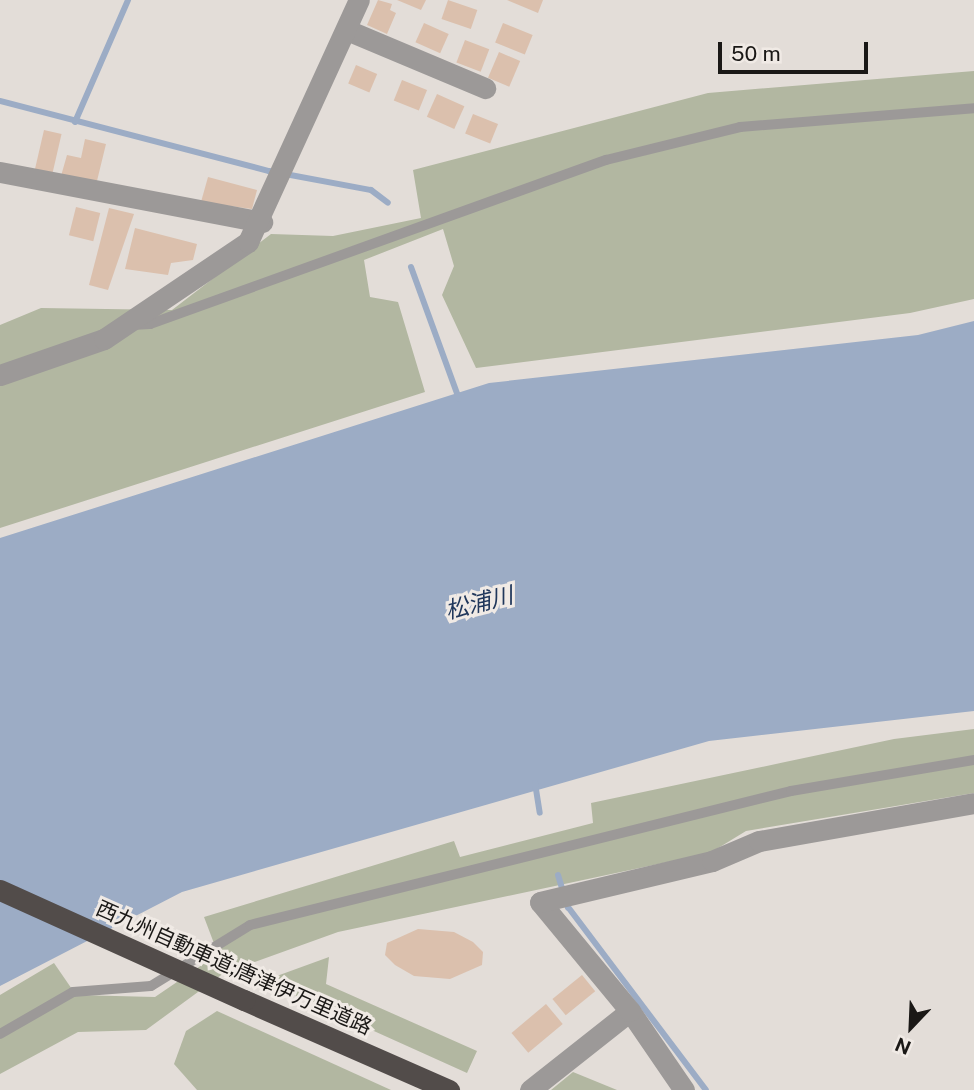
<!DOCTYPE html>
<meta charset="utf-8">
<style>
body{margin:0}
#map{position:relative;width:974px;height:1090px;overflow:hidden;background:#e3ddd8;font-family:"Public Sans","Noto Sans JP",sans-serif}
div>[style]{position:absolute}
[style*='--x']{left:calc(var(--x)*1px);top:calc(var(--y)*1px);width:calc(var(--w)*1px);rotate:calc(var(--a)*1deg)}
.green>*{inset:0;background:#b2b7a1}
.water>*{inset:0;background:#9cacc5}
.stream>*{height:6px;margin:-3px;padding:0 3px;transform-origin:3px;border-radius:3px;background:#9cacc5}
.building>*{inset:0;background:#dbc0ad;transform-origin:0 0}
.lane>*{height:10px;margin:-5px;padding:0 5px;transform-origin:5px;border-radius:5px;background:#9c9998}
.street>*{height:21px;margin:-10.5px;padding:0 10.5px;transform-origin:10.5px;border-radius:10.5px;background:#9c9998}
.highway>*{height:21px;margin:-10.5px;padding:0 10.5px;transform-origin:10.5px;border-radius:10.5px;background:#524c4a}
.highway-bridge>*{height:21px;margin:-10.5px;padding:0 10.5px;transform-origin:10.5px;border-radius:10.5px;background:#524c4a}
span{translate:-50% -50%;white-space:nowrap;text-align:center;line-height:1.15;-webkit-text-stroke:6px #f0eae5;paint-order:stroke}
.street-label{font-size:21px;color:#1a1816}
.water-label{font-size:23px;color:#20375b;font-style:italic}
.north{position:absolute;left:876px;top:992px;width:70px;height:70px;-webkit-text-stroke:5px #f0eae5;paint-order:stroke;rotate:203deg;font-size:19px;font-weight:700;line-height:28px;text-align:center;color:#1a1816}
.north::after{content:'';display:block;margin:auto;width:24px;height:32px;background:#1a1816;clip-path:polygon(50% 0,100% 100%,50% 72%,0 100%)}
.scale{position:absolute;left:718px;top:42px;width:150px;height:32px;box-sizing:border-box;border:4px solid #1a1816;border-top:0;padding-left:9px;font-size:21px;line-height:24px;white-space:nowrap;color:#1a1816;-webkit-text-stroke:5px #f0eae5;paint-order:stroke}
</style>
<div id="map">
<div class="green">
<div style="clip-path:polygon(974px 71px,974px 299px,910px 313px,476px 368px,442px 295px,454px 266px,443px 229px,364px 260px,370px 297px,398px 302px,425px 392px,0 528px,0 325px,41px 308px,172px 310px,271px 234px,333px 236px,421px 218px,413px 170px,708px 93px)"></div>
<div style="clip-path:polygon(974px 729px,974px 793px,746px 831px,710px 853px,338px 932px,224px 973px,146px 1030px,78px 1032px,0 1074px,0 995px,54px 963px,76px 995px,155px 997px,218px 954px,204px 917px,454px 841px,460px 857px,593px 823px,591px 803px,894px 739px)"></div>
<div style="clip-path:polygon(329px 957px,326px 984px,477px 1051px,467px 1073px,263px 981px)"></div>
<div style="clip-path:polygon(217px 1011px,391px 1090px,197px 1090px,174px 1064px,186px 1031px)"></div>
<div style="clip-path:polygon(573px 1072px,617px 1090px,551px 1090px)"></div>
</div>
<div class="water">
<div style="clip-path:polygon(974px 321px,974px 711px,709px 741px,182px 892px,0 986px,0 538px,489px 383px,918px 335px)"></div>
</div>
<div class="stream">
<div style="--x:0;--y:101;--w:278;--a:14.6"></div>
<div style="--x:269;--y:171;--w:104;--a:10.6"></div>
<div style="--x:371;--y:190;--w:21;--a:37"></div>
<div style="--x:75;--y:122;--w:133;--a:-66.5"></div>
<div style="--x:411;--y:267;--w:140;--a:70"></div>
<div style="--x:535;--y:783;--w:30;--a:81"></div>
<div style="--x:558;--y:875;--w:34;--a:73"></div>
<div style="--x:568;--y:907;--w:229;--a:53"></div>
</div>
<div class="building">
<div style="clip-path:polygon(378px 0,392px 4px,390px 10px,396px 13px,387px 34px,367px 25px)"></div>
<div style="clip-path:polygon(397px 0,426px 0,421px 10px)"></div>
<div style="left:448px;top:0;width:31px;height:20px;rotate:19deg"></div>
<div style="clip-path:polygon(507px 0,543px 0,538px 13px)"></div>
<div style="left:424px;top:23px;width:27px;height:21px;rotate:24deg"></div>
<div style="left:503px;top:23px;width:32px;height:21px;rotate:22deg"></div>
<div style="left:465px;top:40px;width:26px;height:24px;rotate:21deg"></div>
<div style="left:499px;top:52px;width:23px;height:28px;rotate:23deg"></div>
<div style="left:356px;top:65px;width:23px;height:20px;rotate:23deg"></div>
<div style="left:402px;top:80px;width:27px;height:22px;rotate:22deg"></div>
<div style="left:437px;top:94px;width:30px;height:25px;rotate:24deg"></div>
<div style="left:473px;top:114px;width:27px;height:21px;rotate:22deg"></div>
<div style="left:44px;top:130px;width:18px;height:41px;rotate:13deg"></div>
<div style="clip-path:polygon(85px 139px,106px 144px,96px 185px,61px 176px,67px 155px,81px 158px)"></div>
<div style="clip-path:polygon(208px 177px,257px 190px,252px 209px,201px 202px)"></div>
<div style="left:76px;top:207px;width:25px;height:29px;rotate:14deg"></div>
<div style="clip-path:polygon(109px 208px,134px 214px,108px 290px,89px 285px)"></div>
<div style="clip-path:polygon(135px 228px,197px 244px,193px 260px,171px 263px,168px 275px,125px 269px)"></div>
<div style="clip-path:polygon(418px 929px,454px 932px,473px 942px,483px 952px,482px 965px,450px 979px,414px 976px,395px 965px,385px 955px,387px 943px)"></div>
<div style="left:582px;top:975px;width:21px;height:38px;rotate:51deg"></div>
<div style="left:546px;top:1004px;width:26px;height:45px;rotate:50deg"></div>
</div>
<div class="lane">
<div style="--x:132;--y:325;--w:18;--a:-3"></div>
<div style="--x:150;--y:324;--w:485;--a:-19.8"></div>
<div style="--x:606;--y:160;--w:138;--a:-13.8"></div>
<div style="--x:740;--y:127;--w:235;--a:-4.6"></div>
<div style="--x:0;--y:1034;--w:84;--a:-29.9"></div>
<div style="--x:73;--y:992;--w:78;--a:-4.4"></div>
<div style="--x:151;--y:986;--w:116;--a:-31.6"></div>
<div style="--x:250;--y:925;--w:557;--a:-13.91"></div>
<div style="--x:791;--y:791;--w:186;--a:-9.6"></div>
</div>
<div class="street">
<div style="--x:347;--y:30;--w:150;--a:22.8"></div>
<div style="--x:0;--y:172;--w:267;--a:10.8"></div>
<div style="--x:0;--y:375;--w:110;--a:-19.1"></div>
<div style="--x:104;--y:339;--w:174;--a:-34"></div>
<div style="--x:248;--y:242;--w:266;--a:-65.4"></div>
<div style="--x:530;--y:1090;--w:127;--a:-38.3"></div>
<div style="--x:684;--y:1090;--w:96;--a:-124.4"></div>
<div style="--x:630;--y:1011;--w:141;--a:-129.5"></div>
<div style="--x:540;--y:902;--w:177;--a:-13.4"></div>
<div style="--x:712;--y:861;--w:51;--a:-23.1"></div>
<div style="--x:759;--y:841;--w:218;--a:-10"></div>
</div>
<div class="highway">
<div style="--x:244;--y:1000;--w:224;--a:23.7"></div>
</div>
<div class="highway-bridge">
<div style="--x:0;--y:890;--w:268;--a:24.3"></div>
</div>
<div class="street-label">
<span style="left:234px;top:968px;rotate:24deg">西九州自動車道;唐津伊万里道路</span>
</div>
<div class="water-label">
<span style="left:479px;top:603px;rotate:-14deg">松浦川</span>
</div>
<div class="north">N</div>
<div class="scale">50 m</div>
</div>
